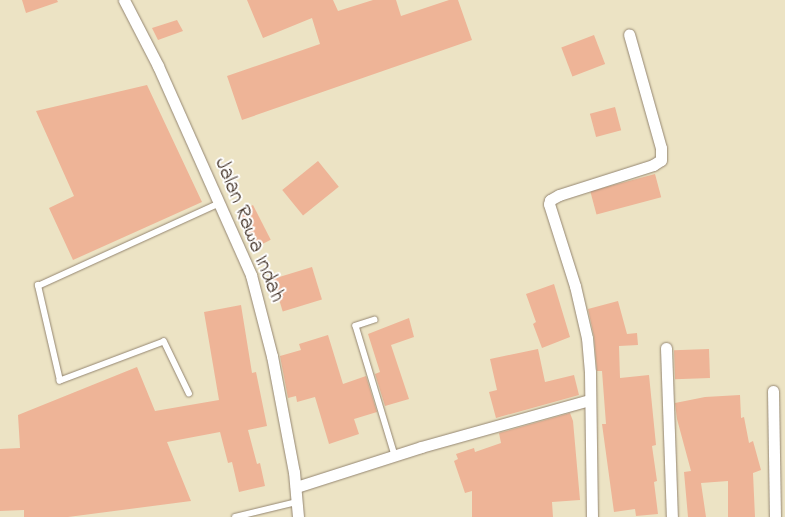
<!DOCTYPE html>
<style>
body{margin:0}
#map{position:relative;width:785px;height:517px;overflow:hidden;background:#ece3c4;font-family:"Indie Flower",sans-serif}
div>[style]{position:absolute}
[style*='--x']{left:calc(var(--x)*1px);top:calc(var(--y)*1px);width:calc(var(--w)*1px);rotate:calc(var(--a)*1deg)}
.building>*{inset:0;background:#eeb497;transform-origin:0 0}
.roads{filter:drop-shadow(0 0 1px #948671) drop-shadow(0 0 1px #948671)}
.service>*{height:5.5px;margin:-2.75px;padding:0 2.75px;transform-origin:2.75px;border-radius:2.75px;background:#fff}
.minor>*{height:11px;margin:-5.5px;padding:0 5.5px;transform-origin:5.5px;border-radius:5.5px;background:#fff}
span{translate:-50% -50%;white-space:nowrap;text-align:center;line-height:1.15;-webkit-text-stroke:4px #fff;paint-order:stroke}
.street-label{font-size:21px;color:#3b2a1e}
</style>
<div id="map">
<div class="building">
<div style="clip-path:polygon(22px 0,57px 0,58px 2px,26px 13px)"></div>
<div style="clip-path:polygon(247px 0,333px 0,338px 11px,373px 0,396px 0,401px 16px,449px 0,458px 0,472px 40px,242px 120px,227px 76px,320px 44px,312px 18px,263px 38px)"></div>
<div style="clip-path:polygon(177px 20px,183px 31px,158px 40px,152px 28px)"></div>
<div style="left:594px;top:35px;width:31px;height:35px;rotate:69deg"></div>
<div style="clip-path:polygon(147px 85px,202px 202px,73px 260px,49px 208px,74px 196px,36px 111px)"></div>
<div style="left:615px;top:107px;width:24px;height:26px;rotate:75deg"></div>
<div style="left:318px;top:161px;width:33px;height:46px;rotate:51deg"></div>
<div style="left:655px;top:174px;width:24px;height:67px;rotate:75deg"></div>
<div style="left:253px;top:205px;width:39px;height:17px;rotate:63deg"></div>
<div style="left:312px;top:267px;width:34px;height:41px;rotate:73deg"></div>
<div style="clip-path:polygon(554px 284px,570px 337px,542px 348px,533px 324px,536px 322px,526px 294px)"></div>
<div style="clip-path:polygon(618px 301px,627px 334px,637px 333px,638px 345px,619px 346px,620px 378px,649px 375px,656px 445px,652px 446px,657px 481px,654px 482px,658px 514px,636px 516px,635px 509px,614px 512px,602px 424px,606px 424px,602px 371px,597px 371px,594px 337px,588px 309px)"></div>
<div style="clip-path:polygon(241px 305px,252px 373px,256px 372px,267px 426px,248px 430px,257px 464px,260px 463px,265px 486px,239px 492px,232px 462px,228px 463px,220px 432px,167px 442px,191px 501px,68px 517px,24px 517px,24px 510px,0 511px,0 449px,20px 448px,18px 415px,137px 367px,155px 411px,219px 400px,204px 312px)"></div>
<div style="clip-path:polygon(409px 318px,414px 337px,391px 345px,409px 399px,385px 406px,375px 374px,380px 372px,368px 334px)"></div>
<div style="clip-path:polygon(328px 335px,343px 384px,366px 376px,377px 412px,354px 419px,359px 434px,329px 444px,315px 397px,297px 402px,296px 396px,288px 398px,280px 356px,301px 350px,299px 344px)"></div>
<div style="clip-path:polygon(538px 349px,545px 382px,574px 375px,579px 395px,496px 418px,489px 392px,497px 390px,490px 359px)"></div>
<div style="left:709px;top:349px;width:29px;height:35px;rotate:88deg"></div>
<div style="clip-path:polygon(740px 395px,741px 418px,744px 417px,749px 443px,753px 441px,761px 470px,753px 473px,755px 517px,728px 517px,728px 481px,701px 483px,706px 517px,688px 517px,684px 472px,691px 471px,677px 419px,675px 403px,705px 397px)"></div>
<div style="clip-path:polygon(570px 413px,573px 421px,580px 500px,552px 502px,553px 517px,472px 517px,472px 491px,465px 493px,454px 461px,458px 459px,456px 454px,474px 448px,475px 452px,501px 443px,499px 433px)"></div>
</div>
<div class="roads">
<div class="service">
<div style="--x:375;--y:320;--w:20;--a:162"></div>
<div style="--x:356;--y:326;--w:135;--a:73.2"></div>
<div style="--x:189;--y:394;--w:58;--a:-115.7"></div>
<div style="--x:164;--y:342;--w:111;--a:159.4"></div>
<div style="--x:60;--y:381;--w:98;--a:-103"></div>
<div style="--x:38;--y:286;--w:200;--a:-24.5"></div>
<div style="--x:235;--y:517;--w:64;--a:-13.6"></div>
</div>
<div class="minor">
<div style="--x:124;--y:0;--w:74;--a:62.7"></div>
<div style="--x:158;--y:66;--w:229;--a:66"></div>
<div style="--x:251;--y:275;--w:84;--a:75.5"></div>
<div style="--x:272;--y:356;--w:118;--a:79.3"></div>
<div style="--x:294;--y:472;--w:45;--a:84.9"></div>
<div style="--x:666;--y:348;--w:169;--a:88"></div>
<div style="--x:773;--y:391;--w:126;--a:89.1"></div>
<div style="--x:296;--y:487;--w:131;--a:-17.7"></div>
<div style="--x:421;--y:447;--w:174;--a:-15.6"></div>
<div style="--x:592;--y:517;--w:145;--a:-90.8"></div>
<div style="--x:590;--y:372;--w:34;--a:-95"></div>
<div style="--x:587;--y:338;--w:53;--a:-103"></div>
<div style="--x:575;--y:286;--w:86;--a:-107.6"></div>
<div style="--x:549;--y:204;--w:4;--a:-76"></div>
<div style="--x:550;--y:200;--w:10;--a:-29"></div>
<div style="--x:559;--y:195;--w:99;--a:-17.7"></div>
<div style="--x:653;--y:165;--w:9;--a:-32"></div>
<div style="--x:661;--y:160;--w:12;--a:-90"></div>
<div style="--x:661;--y:148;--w:118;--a:-105.7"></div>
</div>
</div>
<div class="street-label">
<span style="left:249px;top:230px;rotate:68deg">Jalan Rawa Indah</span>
</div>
</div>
